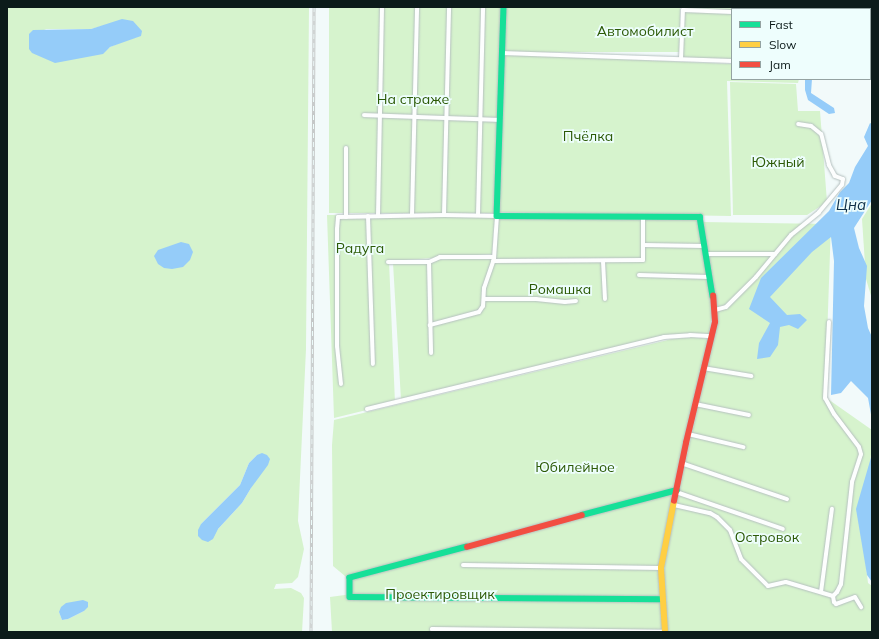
<!DOCTYPE html>
<meta charset="utf-8">
<style>
body{margin:0}
#map{position:relative;width:879px;height:639px;overflow:hidden;background:#f2fafa;font-family:Mulish,sans-serif}
div>[style]{position:absolute}
[style*='--x']{left:calc(var(--x)*1px);top:calc(var(--y)*1px);width:calc(var(--w)*1px);rotate:calc(var(--a)*1deg)}
.green>*{inset:0;background:#d6f3cd;transform-origin:0 0}
.water>*{inset:0;background:#95ccf9}
.roads{filter:drop-shadow(0 0 1px #b5c0bf) drop-shadow(0 0 1px #b5c0bf)}
.street>*{height:4px;margin:-2px;padding:0 2px;transform-origin:2px;border-radius:2px;background:#fdfefe}
.fast>*{height:5.5px;margin:-2.75px;padding:0 2.75px;transform-origin:2.75px;border-radius:2.75px;background:#16e098}
.slow>*{height:5.5px;margin:-2.75px;padding:0 2.75px;transform-origin:2.75px;border-radius:2.75px;background:#ffcf43}
.jam>*{height:5.5px;margin:-2.75px;padding:0 2.75px;transform-origin:2.75px;border-radius:2.75px;background:#f24e42}
.rail>*{height:3px;margin-top:-1.5px;transform-origin:0;background:repeating-linear-gradient(90deg,#eefefd 0 4.5px,#c5c8c8 0 9px);box-sizing:border-box;border-block:1px solid #c5c8c8}
span{translate:-50% -50%;white-space:nowrap;text-align:center;line-height:1.15;-webkit-text-stroke:3.5px #eefefd;paint-order:stroke}
.park-label{font-size:14px;color:#2c5a06}
.water-label{font-size:15px;color:#103049;font-style:italic}
.frame{position:absolute;inset:0;border:8px solid #0c1b1a;pointer-events:none}
.legend{position:absolute;left:731px;top:8px;width:140px;height:72px;box-sizing:border-box;background:#eefefd;border:1px solid #94a3a2;margin:0;padding:5px 7px;list-style:none;font-size:12px;color:#0c1b1a}
.legend li{display:flex;align-items:center;gap:8px;height:20px}
.legend b{width:20px;border:1px solid #94a3a2}
</style>
<div id="map">
<div class="green">
<div style="clip-path:polygon(evenodd,7px 7px,309px 7px,306px 349px,298px 521px,304px 549px,298px 577px,292px 583px,276px 584px,274px 589px,291px 588px,301px 593px,304px 598px,302px 632px,7px 632px,7px 7px,102px 26px,137px 38px,131px 38px,110px 47px,102px 54px,44px 29px,91px 29px,102px 26px,7px 7px,257px 455px,251px 488px,242px 503px,218px 529px,201px 524px,240px 485px,249px 463px,257px 455px,7px 7px,84px 611px,68px 619px,62px 620px,59px 612px,84px 611px)"></div>
<div style="left:329px;top:7px;width:172px;height:206px"></div>
<div style="left:505px;top:7px;width:175px;height:45px"></div>
<div style="clip-path:polygon(683px 7px,796px 7px,796px 9px,732px 9px,732px 61px,682px 58px)"></div>
<div style="clip-path:polygon(502px 54px,732px 64px,732px 79px,799px 79px,798px 83px,727px 81px,731px 216px,500px 212px)"></div>
<div style="clip-path:polygon(730px 82px,796px 84px,798px 111px,820px 111px,827px 202px,807px 215px,733px 215px)"></div>
<div style="clip-path:polygon(872px 203px,872px 299px,866px 279px,862px 219px)"></div>
<div style="clip-path:polygon(327px 215px,699px 217px,712px 313px,709px 335px,673px 336px,401px 400px,393px 263px,495px 256px,494px 226px,492px 254px,389px 261px,395px 403px,334px 418px)"></div>
<div style="clip-path:polygon(703px 222px,831px 224px,825px 397px,872px 430px,872px 446px,862px 532px,868px 583px,872px 586px,872px 632px,666px 632px,664px 564px,676px 503px,718px 318px)"></div>
<div style="clip-path:polygon(694px 337px,709px 339px,659px 569px,663px 627px,662px 632px,332px 632px,330px 597px,352px 594px,351px 581px,333px 566px,332px 445px,334px 420px,672px 339px)"></div>
</div>
<div class="water">
<div style="clip-path:polygon(845px 7px,872px 7px,872px 27px,870px 27px,870px 9px,839px 9px)"></div>
<div style="clip-path:polygon(122px 19px,133px 21px,142px 31px,141px 36px,110px 47px,103px 54px,55px 63px,32px 53px,29px 49px,29px 34px,33px 30px,91px 29px)"></div>
<div style="clip-path:polygon(805px 79px,812px 79px,811px 93px,834px 108px,835px 113px,829px 114px,808px 100px,805px 90px)"></div>
<div style="clip-path:polygon(870px 123px,872px 124px,872px 200px,854px 228px,859px 248px,867px 266px,864px 306px,868px 328px,872px 337px,872px 420px,868px 398px,851px 381px,841px 393px,831px 395px,834px 261px,831px 237px,812px 252px,770px 297px,787px 315px,800px 314px,807px 320px,798px 329px,789px 325px,780px 327px,778px 345px,770px 357px,757px 359px,759px 343px,770px 323px,749px 309px,761px 278px,829px 211px,840px 192px,849px 183px,855px 167px,868px 146px,864px 137px)"></div>
<div style="clip-path:polygon(181px 242px,189px 244px,193px 252px,190px 260px,183px 267px,172px 269px,164px 268px,158px 264px,154px 256px,158px 250px)"></div>
<div style="clip-path:polygon(262px 453px,267px 455px,270px 459px,268px 465px,251px 488px,242px 503px,218px 529px,213px 539px,208px 542px,202px 540px,198px 536px,198px 530px,201px 524px,240px 485px,249px 463px,257px 455px)"></div>
<div style="clip-path:polygon(872px 454px,872px 582px,867px 575px,856px 509px)"></div>
<div style="clip-path:polygon(83px 600px,88px 602px,88px 607px,84px 611px,68px 619px,62px 620px,59px 612px,61px 607px,66px 603px)"></div>
</div>
<div class="roads">
<div class="street">
<div style="--x:822;--y:9;--w:4;--a:-27"></div>
<div style="--x:502;--y:53;--w:230;--a:2"></div>
<div style="--x:681;--y:59;--w:49;--a:-87.7"></div>
<div style="--x:683;--y:10;--w:49;--a:2.3"></div>
<div style="--x:364;--y:115;--w:135;--a:2.1"></div>
<div style="--x:346;--y:148;--w:69;--a:90"></div>
<div style="--x:412;--y:215;--w:208;--a:-88.6"></div>
<div style="--x:444;--y:215;--w:208;--a:-88.6"></div>
<div style="--x:478;--y:215;--w:208;--a:-88.6"></div>
<div style="--x:368;--y:216;--w:148;--a:88.1"></div>
<div style="--x:378;--y:216;--w:209;--a:-88.9"></div>
<div style="--x:643;--y:245;--w:61;--a:0.9"></div>
<div style="--x:705;--y:254;--w:70;--a:0"></div>
<div style="--x:493;--y:261;--w:150;--a:-0.4"></div>
<div style="--x:643;--y:260;--w:44;--a:-90"></div>
<div style="--x:603;--y:261;--w:38;--a:87"></div>
<div style="--x:388;--y:262;--w:41;--a:0"></div>
<div style="--x:429;--y:262;--w:91;--a:88.7"></div>
<div style="--x:429;--y:262;--w:12;--a:-24"></div>
<div style="--x:440;--y:257;--w:54;--a:0"></div>
<div style="--x:639;--y:275;--w:70;--a:1.6"></div>
<div style="--x:484;--y:299;--w:52;--a:0"></div>
<div style="--x:536;--y:299;--w:29;--a:6"></div>
<div style="--x:565;--y:302;--w:11;--a:-5"></div>
<div style="--x:715;--y:310;--w:11;--a:-15"></div>
<div style="--x:726;--y:307;--w:42;--a:-45"></div>
<div style="--x:756;--y:277;--w:55;--a:-50.2"></div>
<div style="--x:791;--y:235;--w:36;--a:-39"></div>
<div style="--x:819;--y:212;--w:35;--a:-50"></div>
<div style="--x:842;--y:185;--w:6;--a:-81"></div>
<div style="--x:843;--y:179;--w:9;--a:-159"></div>
<div style="--x:835;--y:176;--w:13;--a:-119"></div>
<div style="--x:829;--y:165;--w:32;--a:-104"></div>
<div style="--x:821;--y:134;--w:13;--a:-141"></div>
<div style="--x:811;--y:126;--w:13;--a:-171"></div>
<div style="--x:703;--y:368;--w:49;--a:9.5"></div>
<div style="--x:341;--y:384;--w:38;--a:-96"></div>
<div style="--x:337;--y:346;--w:117;--a:-90"></div>
<div style="--x:337;--y:229;--w:12;--a:-85"></div>
<div style="--x:338;--y:217;--w:106;--a:-1.1"></div>
<div style="--x:444;--y:215;--w:53;--a:1.1"></div>
<div style="--x:497;--y:216;--w:43;--a:94"></div>
<div style="--x:494;--y:259;--w:31;--a:109"></div>
<div style="--x:484;--y:288;--w:18;--a:93"></div>
<div style="--x:483;--y:306;--w:7;--a:124"></div>
<div style="--x:479;--y:312;--w:51;--a:165.1"></div>
<div style="--x:695;--y:404;--w:55;--a:11.5"></div>
<div style="--x:367;--y:409;--w:306;--a:-13.6"></div>
<div style="--x:664;--y:337;--w:26;--a:-4"></div>
<div style="--x:690;--y:335;--w:22;--a:3"></div>
<div style="--x:688;--y:434;--w:57;--a:13.3"></div>
<div style="--x:681;--y:463;--w:112;--a:18.8"></div>
<div style="--x:676;--y:492;--w:113;--a:19.1"></div>
<div style="--x:674;--y:505;--w:37;--a:13"></div>
<div style="--x:710;--y:513;--w:8;--a:30"></div>
<div style="--x:717;--y:517;--w:18;--a:45"></div>
<div style="--x:730;--y:530;--w:31;--a:69"></div>
<div style="--x:741;--y:559;--w:38;--a:45"></div>
<div style="--x:768;--y:586;--w:18;--a:-13"></div>
<div style="--x:786;--y:582;--w:49;--a:16.6"></div>
<div style="--x:833;--y:596;--w:6;--a:-45"></div>
<div style="--x:837;--y:592;--w:9;--a:-63"></div>
<div style="--x:841;--y:584;--w:103;--a:-83.8"></div>
<div style="--x:852;--y:482;--w:29;--a:-72"></div>
<div style="--x:861;--y:454;--w:7;--a:-106"></div>
<div style="--x:859;--y:447;--w:41;--a:-127.1"></div>
<div style="--x:834;--y:414;--w:18;--a:-119"></div>
<div style="--x:825;--y:398;--w:76;--a:-87"></div>
<div style="--x:463;--y:565;--w:198;--a:0.9"></div>
<div style="--x:821;--y:592;--w:84;--a:-82.5"></div>
<div style="--x:833;--y:596;--w:6;--a:81"></div>
<div style="--x:834;--y:602;--w:3;--a:45"></div>
<div style="--x:836;--y:604;--w:20;--a:-20"></div>
<div style="--x:855;--y:597;--w:12;--a:59"></div>
<div style="--x:433;--y:632;--w:3;--a:-108"></div>
<div style="--x:432;--y:629;--w:233;--a:0.7"></div>
</div>
<div class="fast">
<div style="--x:504;--y:7;--w:209;--a:91.9"></div>
<div style="--x:497;--y:216;--w:203;--a:0.3"></div>
<div style="--x:700;--y:217;--w:80;--a:80.7"></div>
<div style="--x:582;--y:515;--w:98;--a:-14.7"></div>
<div style="--x:467;--y:547;--w:121;--a:165.2"></div>
<div style="--x:350;--y:578;--w:19;--a:90"></div>
<div style="--x:350;--y:597;--w:312;--a:0.4"></div>
</div>
<div class="slow">
<div style="--x:665;--y:632;--w:64;--a:-93.6"></div>
<div style="--x:661;--y:568;--w:68;--a:-79"></div>
</div>
<div class="jam">
<div style="--x:674;--y:501;--w:59;--a:-78.3"></div>
<div style="--x:686;--y:443;--w:124;--a:-76.5"></div>
<div style="--x:715;--y:322;--w:26;--a:-94"></div>
<div style="--x:467;--y:547;--w:119;--a:-15.5"></div>
</div>
</div>
<div class="rail">
<div style="--x:311;--y:632;--w:625;--a:-89.72"></div>
</div>
<div class="park-label">
<span style="left:645px;top:31px">Автомобилист</span>
<span style="left:413px;top:99px">На страже</span>
<span style="left:588px;top:136px">Пчёлка</span>
<span style="left:778px;top:162px">Южный</span>
<span style="left:360px;top:248px">Радуга</span>
<span style="left:560px;top:289px">Ромашка</span>
<span style="left:575px;top:467px">Юбилейное</span>
<span style="left:767px;top:537px">Островок</span>
<span style="left:440px;top:594px">Проектировщик</span>
</div>
<div class="water-label">
<span style="left:851px;top:205px">Цна</span>
</div>
<div class="frame"></div>
<ul class="legend">
<li><b style="height:5px;background:#16e098"></b>Fast</li>
<li><b style="height:5px;background:#ffcf43"></b>Slow</li>
<li><b style="height:5px;background:#f24e42"></b>Jam</li>
</ul>
</div>
